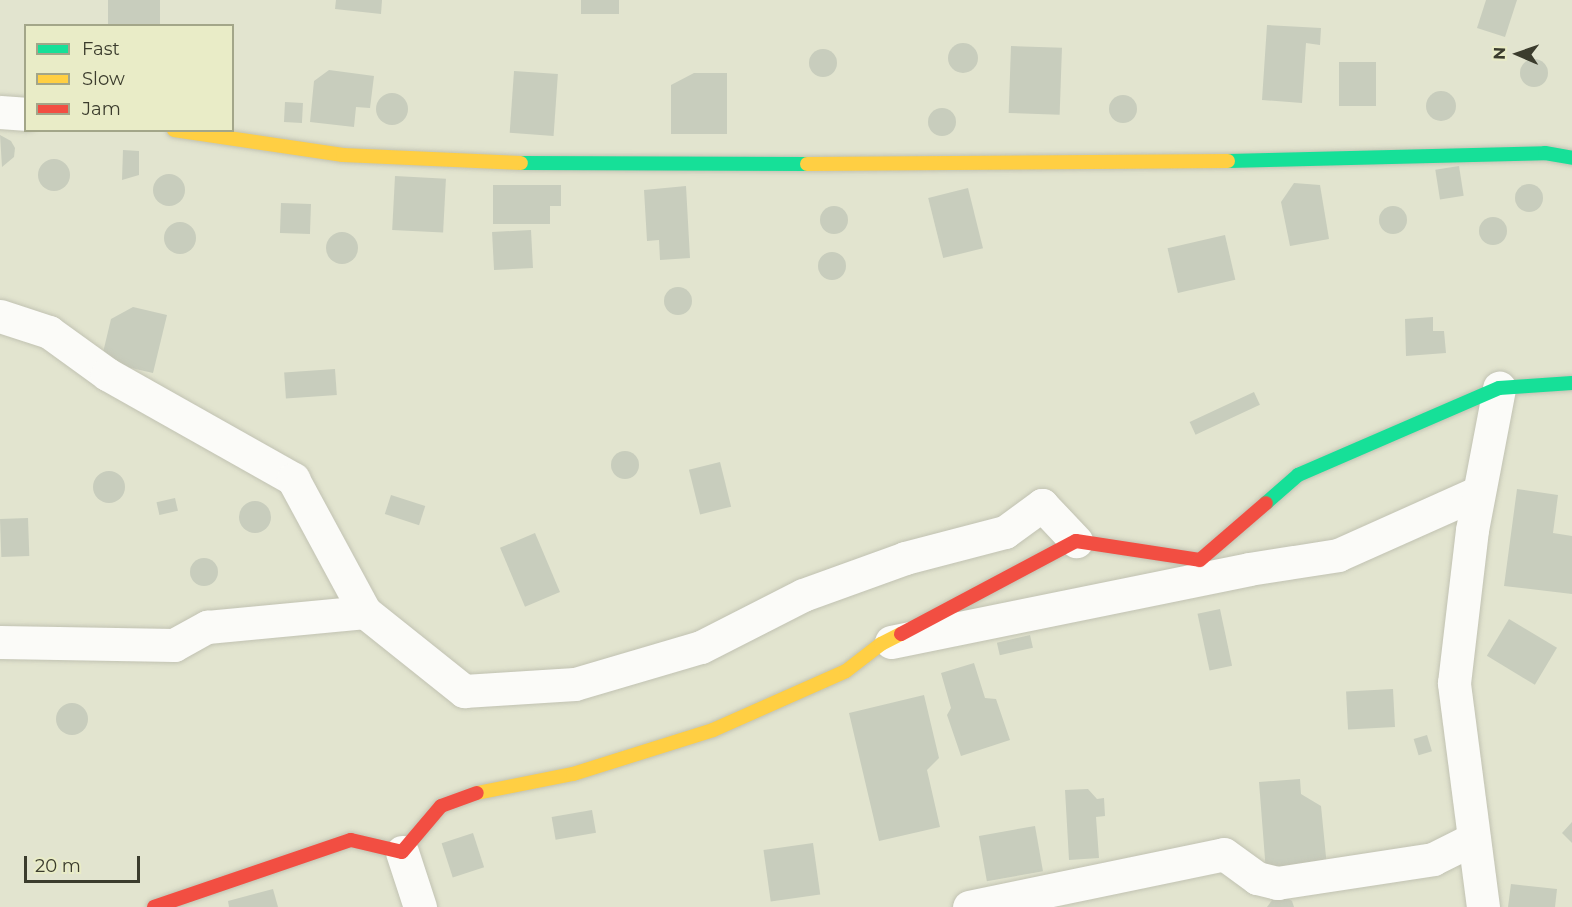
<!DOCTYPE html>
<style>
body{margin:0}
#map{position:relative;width:1572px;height:907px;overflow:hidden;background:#e2e4cf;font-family:Montserrat,sans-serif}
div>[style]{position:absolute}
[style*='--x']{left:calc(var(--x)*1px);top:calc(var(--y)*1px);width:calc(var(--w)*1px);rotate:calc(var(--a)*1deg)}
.building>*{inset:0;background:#c8cdbd;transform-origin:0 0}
.round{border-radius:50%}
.roads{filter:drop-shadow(0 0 2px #c1c2b2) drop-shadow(0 0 2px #c1c2b2)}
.street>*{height:33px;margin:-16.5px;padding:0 16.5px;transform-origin:16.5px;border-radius:16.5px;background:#fbfbf8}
.fast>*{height:14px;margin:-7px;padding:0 7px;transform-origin:7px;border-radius:7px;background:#16e098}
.slow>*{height:14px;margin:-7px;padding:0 7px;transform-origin:7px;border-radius:7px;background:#ffcf43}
.jam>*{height:14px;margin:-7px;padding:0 7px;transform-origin:7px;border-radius:7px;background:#f24e42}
span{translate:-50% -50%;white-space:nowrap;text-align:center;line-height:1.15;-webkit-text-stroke:6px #e9ecc7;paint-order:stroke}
.legend{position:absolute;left:24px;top:24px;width:210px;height:108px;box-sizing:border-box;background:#e9ecc7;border:2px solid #a3a689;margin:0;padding:8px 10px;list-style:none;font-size:18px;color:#3b3c2d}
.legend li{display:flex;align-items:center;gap:12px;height:30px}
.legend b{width:30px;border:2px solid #a3a689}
.north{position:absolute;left:1488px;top:24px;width:60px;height:60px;-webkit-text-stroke:4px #e9ecc7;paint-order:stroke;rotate:272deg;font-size:16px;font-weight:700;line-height:24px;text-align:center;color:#3b3c2d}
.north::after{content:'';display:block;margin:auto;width:21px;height:27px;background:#3b3c2d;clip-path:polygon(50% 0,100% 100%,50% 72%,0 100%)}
.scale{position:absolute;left:24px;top:856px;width:116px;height:27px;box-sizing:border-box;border:3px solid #3b3c2d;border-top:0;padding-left:8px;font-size:18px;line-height:21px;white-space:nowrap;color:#3b3c2d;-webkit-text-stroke:4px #e9ecc7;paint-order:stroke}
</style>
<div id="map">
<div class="building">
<div style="left:108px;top:0;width:52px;height:26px"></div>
<div style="clip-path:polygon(336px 0,382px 0,381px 14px,335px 9px)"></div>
<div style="left:581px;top:0;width:38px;height:14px"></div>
<div style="clip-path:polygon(1486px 0,1517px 0,1505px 37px,1477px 28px)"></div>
<div style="clip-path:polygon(1267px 25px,1321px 28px,1320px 45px,1306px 43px,1302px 103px,1262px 100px)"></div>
<div class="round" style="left:948px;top:43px;width:30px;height:30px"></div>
<div style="left:1011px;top:46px;width:51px;height:67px;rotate:2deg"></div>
<div class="round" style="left:809px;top:49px;width:28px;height:28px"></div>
<div class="round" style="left:1520px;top:59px;width:28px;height:28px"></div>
<div style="left:1339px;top:62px;width:37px;height:44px"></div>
<div style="clip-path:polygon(329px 70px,374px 76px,370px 108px,356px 107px,354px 127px,310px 122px,314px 81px)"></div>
<div style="left:514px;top:71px;width:44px;height:62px;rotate:4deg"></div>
<div style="clip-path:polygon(694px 73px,727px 73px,727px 134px,671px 134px,671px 85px)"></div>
<div class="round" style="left:1426px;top:91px;width:30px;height:30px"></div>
<div class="round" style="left:376px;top:93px;width:32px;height:32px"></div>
<div class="round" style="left:1109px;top:95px;width:28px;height:28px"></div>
<div style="left:285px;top:102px;width:18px;height:20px;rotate:3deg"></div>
<div class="round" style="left:928px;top:108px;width:28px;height:28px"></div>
<div style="clip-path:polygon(0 135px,11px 141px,15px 148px,14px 157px,2px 167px)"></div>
<div style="clip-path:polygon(123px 150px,139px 151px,139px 175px,122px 180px)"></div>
<div class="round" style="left:38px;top:159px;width:32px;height:32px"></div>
<div style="left:1459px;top:166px;width:30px;height:24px;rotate:81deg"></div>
<div class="round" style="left:153px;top:174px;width:32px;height:32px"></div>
<div style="left:395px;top:176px;width:51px;height:54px;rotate:3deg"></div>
<div style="clip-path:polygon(1294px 183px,1320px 185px,1329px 239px,1290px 246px,1281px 202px)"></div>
<div class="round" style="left:1515px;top:184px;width:28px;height:28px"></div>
<div style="clip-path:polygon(493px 185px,561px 185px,561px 206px,550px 206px,550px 224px,493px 224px)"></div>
<div style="clip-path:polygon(686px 186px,690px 258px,660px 260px,659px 240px,647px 241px,644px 190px)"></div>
<div style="left:968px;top:188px;width:62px;height:41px;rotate:76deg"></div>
<div style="left:281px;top:203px;width:30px;height:30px;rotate:2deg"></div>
<div class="round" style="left:820px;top:206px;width:28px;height:28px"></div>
<div class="round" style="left:1379px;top:206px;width:28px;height:28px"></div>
<div class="round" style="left:1479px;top:217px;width:28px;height:28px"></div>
<div class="round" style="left:164px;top:222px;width:32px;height:32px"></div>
<div style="left:531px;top:230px;width:38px;height:39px;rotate:87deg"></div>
<div class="round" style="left:326px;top:232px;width:32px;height:32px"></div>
<div style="left:1225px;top:235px;width:46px;height:59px;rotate:77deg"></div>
<div class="round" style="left:818px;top:252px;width:28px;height:28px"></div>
<div class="round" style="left:664px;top:287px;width:28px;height:28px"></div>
<div style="clip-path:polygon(133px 307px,167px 315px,153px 373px,101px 361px,111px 319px)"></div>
<div style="clip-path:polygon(1433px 317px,1433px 331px,1444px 331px,1446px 353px,1406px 356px,1405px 319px)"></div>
<div style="left:335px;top:369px;width:26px;height:51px;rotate:86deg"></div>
<div style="left:1254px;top:392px;width:14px;height:71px;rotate:65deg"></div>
<div class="round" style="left:611px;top:451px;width:28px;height:28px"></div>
<div style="left:720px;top:462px;width:46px;height:32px;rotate:76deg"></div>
<div class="round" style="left:93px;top:471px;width:32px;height:32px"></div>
<div style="clip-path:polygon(1517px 489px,1558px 495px,1553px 533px,1572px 536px,1572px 594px,1504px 586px)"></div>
<div style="left:391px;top:495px;width:36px;height:20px;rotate:18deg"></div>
<div style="left:175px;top:498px;width:13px;height:19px;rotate:77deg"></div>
<div class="round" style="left:239px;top:501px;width:32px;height:32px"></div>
<div style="left:28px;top:518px;width:38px;height:28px;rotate:88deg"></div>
<div style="left:535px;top:533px;width:64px;height:38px;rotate:67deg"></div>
<div class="round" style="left:190px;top:558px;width:28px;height:28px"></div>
<div style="left:1220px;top:609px;width:58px;height:23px;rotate:78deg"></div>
<div style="left:1509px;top:619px;width:56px;height:43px;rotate:31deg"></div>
<div style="left:1030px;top:635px;width:13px;height:34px;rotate:77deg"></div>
<div style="clip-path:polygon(974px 663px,985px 698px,996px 699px,1010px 740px,961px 756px,947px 715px,951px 708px,941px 673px)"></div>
<div style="left:1393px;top:689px;width:38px;height:47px;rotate:87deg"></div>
<div style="clip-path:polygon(924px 695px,939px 758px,927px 770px,940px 827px,879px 841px,849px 713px)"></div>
<div class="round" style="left:56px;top:703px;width:32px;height:32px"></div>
<div style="left:1427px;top:735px;width:17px;height:14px;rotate:73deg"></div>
<div style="clip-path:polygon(1300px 779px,1301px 794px,1321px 806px,1327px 867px,1266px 872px,1259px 782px)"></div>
<div style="clip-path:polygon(1088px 789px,1097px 799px,1104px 798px,1105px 816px,1096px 817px,1099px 858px,1069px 860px,1065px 790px)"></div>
<div style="left:592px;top:810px;width:23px;height:41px;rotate:80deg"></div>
<div style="clip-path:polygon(1572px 822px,1572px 843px,1562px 833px)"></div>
<div style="left:1035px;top:826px;width:46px;height:57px;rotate:80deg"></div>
<div style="left:473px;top:833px;width:36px;height:33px;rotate:72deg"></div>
<div style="left:813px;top:843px;width:52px;height:50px;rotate:82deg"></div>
<div style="clip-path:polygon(1511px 884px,1557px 889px,1555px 907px,1508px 907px)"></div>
<div style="clip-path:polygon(273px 889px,278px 907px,229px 907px,228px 901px)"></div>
<div style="clip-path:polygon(1275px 896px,1284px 896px,1292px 901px,1294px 907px,1267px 907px)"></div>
</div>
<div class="roads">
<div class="street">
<div style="--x:0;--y:112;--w:26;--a:4"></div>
<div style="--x:0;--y:316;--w:52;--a:18.1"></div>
<div style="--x:49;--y:332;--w:72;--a:35.9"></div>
<div style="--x:107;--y:374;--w:214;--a:29.4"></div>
<div style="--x:293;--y:479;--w:151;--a:61.6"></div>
<div style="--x:365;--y:612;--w:127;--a:38.6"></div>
<div style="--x:464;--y:691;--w:111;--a:-3.6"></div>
<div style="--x:575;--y:684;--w:131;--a:-16.4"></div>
<div style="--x:701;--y:647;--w:114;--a:-27"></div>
<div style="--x:803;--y:595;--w:109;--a:-19.9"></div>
<div style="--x:905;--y:558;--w:103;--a:-14.6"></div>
<div style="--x:1005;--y:532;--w:46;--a:-36.1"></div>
<div style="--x:1042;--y:505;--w:50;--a:46.6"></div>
<div style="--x:0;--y:642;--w:174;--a:1"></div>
<div style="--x:174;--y:645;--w:38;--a:-29"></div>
<div style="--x:207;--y:627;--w:159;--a:-5.4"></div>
<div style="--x:891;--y:642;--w:365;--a:-11.5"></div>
<div style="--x:1249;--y:569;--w:90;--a:-8.9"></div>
<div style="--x:1338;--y:555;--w:154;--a:-24.1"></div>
<div style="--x:402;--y:852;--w:58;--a:71.9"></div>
<div style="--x:969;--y:907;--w:260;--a:-11.7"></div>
<div style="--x:1224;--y:854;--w:41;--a:36"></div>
<div style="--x:1257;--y:878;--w:21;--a:14"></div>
<div style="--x:1277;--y:883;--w:158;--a:-8.7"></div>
<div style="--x:1433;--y:859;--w:45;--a:-26.6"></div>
<div style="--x:1483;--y:907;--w:226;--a:-97.4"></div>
<div style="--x:1454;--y:683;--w:154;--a:-83.3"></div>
<div style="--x:1472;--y:530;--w:145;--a:-79.2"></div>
</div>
<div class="fast">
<div style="--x:1228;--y:161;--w:317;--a:-1.4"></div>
<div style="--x:1545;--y:153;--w:27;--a:10"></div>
<div style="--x:521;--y:163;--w:286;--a:0.2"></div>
<div style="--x:1266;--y:503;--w:43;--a:-41.2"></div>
<div style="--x:1298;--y:475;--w:219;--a:-23.4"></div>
<div style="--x:1499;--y:388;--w:73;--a:-3.9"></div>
</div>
<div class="slow">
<div style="--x:174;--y:130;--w:171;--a:8.4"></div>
<div style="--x:343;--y:155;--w:178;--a:2.6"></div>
<div style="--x:807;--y:164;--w:421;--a:-0.4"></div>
<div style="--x:477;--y:793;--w:98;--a:-11.2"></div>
<div style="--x:573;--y:774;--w:147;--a:-17.4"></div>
<div style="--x:713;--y:730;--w:145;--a:-23.9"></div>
<div style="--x:846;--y:671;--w:44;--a:-37.6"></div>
<div style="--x:881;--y:644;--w:22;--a:-27"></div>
</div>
<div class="jam">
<div style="--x:901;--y:634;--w:198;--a:-28"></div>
<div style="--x:1076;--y:541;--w:125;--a:8.7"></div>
<div style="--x:1200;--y:560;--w:87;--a:-40.8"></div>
<div style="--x:154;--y:907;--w:208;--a:-18.8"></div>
<div style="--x:351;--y:840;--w:52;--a:13.2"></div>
<div style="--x:402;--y:852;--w:60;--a:-49.7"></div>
<div style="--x:441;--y:806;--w:38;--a:-20"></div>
</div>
</div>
<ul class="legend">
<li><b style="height:8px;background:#16e098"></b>Fast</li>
<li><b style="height:8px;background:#ffcf43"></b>Slow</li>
<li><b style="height:8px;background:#f24e42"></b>Jam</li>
</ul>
<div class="north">N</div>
<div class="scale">20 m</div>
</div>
